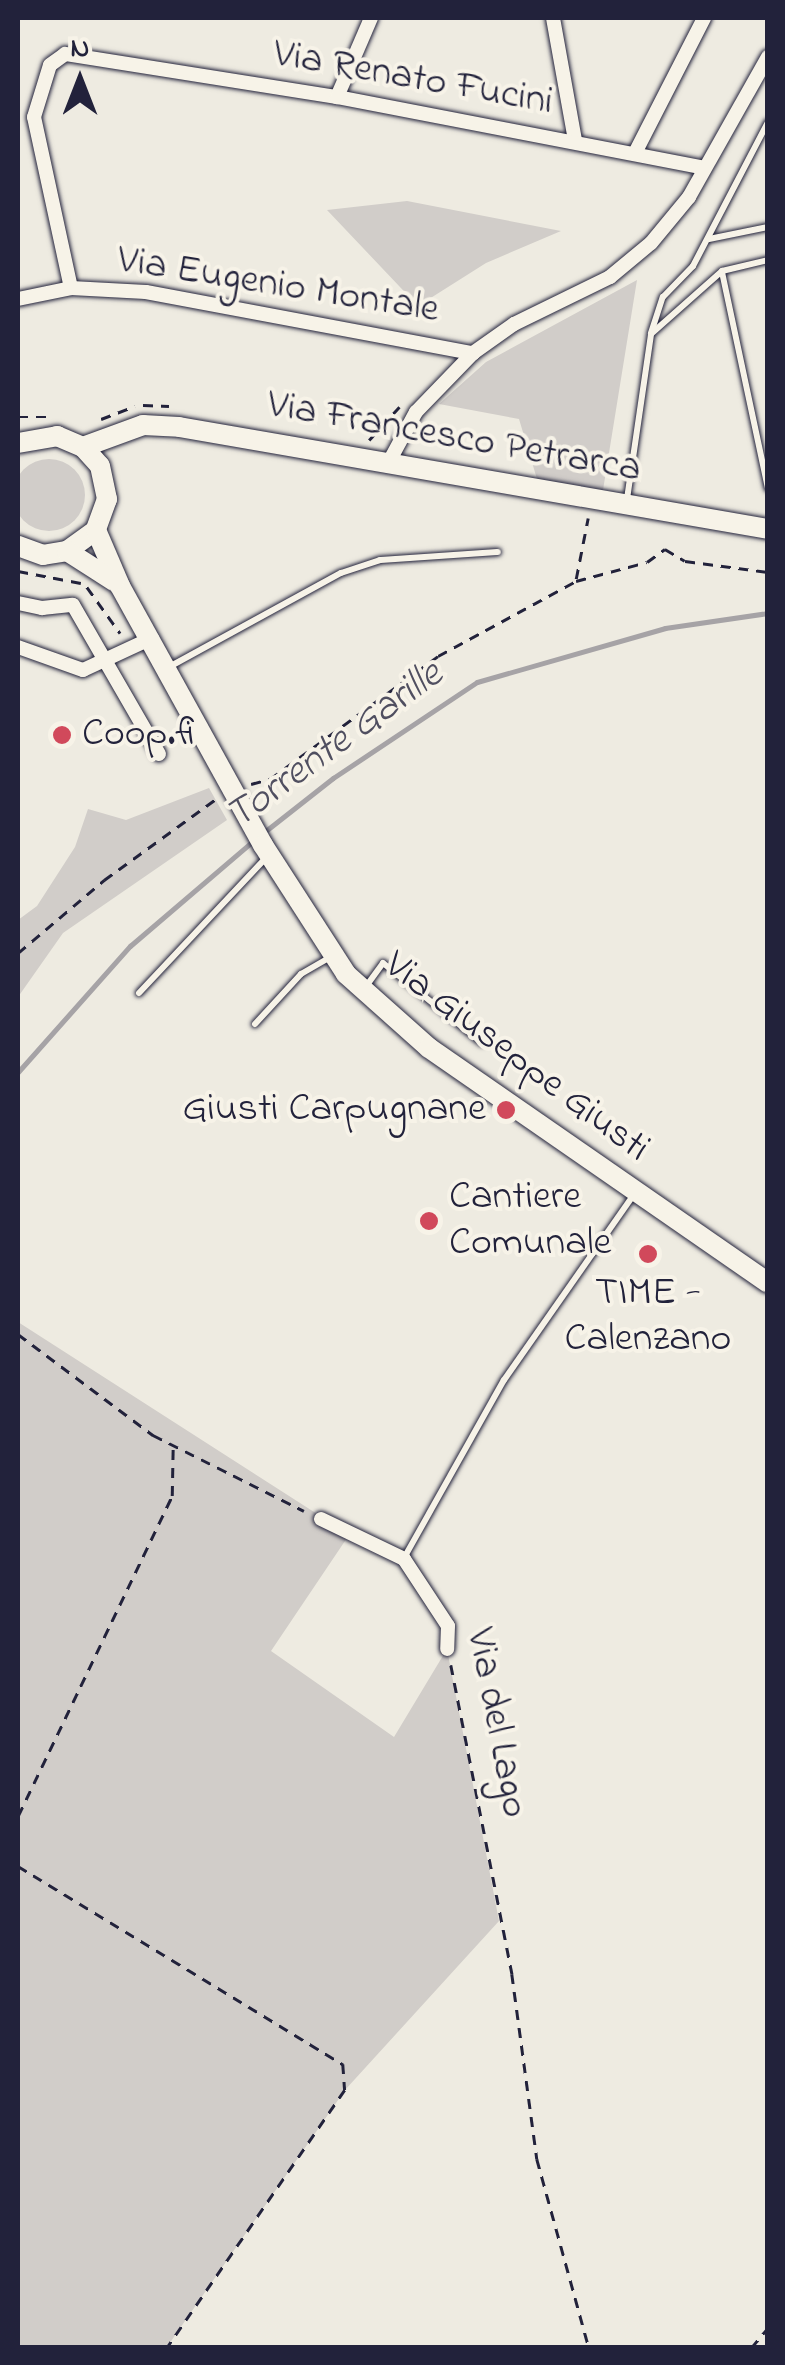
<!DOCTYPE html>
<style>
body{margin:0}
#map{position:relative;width:785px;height:2365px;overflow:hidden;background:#eeebe1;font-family:"Indie Flower",sans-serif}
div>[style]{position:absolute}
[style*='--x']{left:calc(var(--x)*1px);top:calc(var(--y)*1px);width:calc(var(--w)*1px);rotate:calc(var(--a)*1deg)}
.green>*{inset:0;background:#d1cdc9}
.round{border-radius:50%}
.stream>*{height:5px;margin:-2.5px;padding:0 2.5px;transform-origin:2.5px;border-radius:2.5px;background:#a6a3a6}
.path>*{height:2.5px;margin-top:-1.25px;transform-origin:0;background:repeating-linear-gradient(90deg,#22223b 0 10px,transparent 0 18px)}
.roads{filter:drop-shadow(0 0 2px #22223b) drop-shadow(0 0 2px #22223b)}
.lane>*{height:6px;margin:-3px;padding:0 3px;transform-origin:3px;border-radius:3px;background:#f7f3e8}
.street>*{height:14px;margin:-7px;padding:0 7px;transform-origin:7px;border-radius:7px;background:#f7f3e8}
.secondary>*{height:20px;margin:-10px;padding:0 10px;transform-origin:10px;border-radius:10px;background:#f7f3e8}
.dots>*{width:28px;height:28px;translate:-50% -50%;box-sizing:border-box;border:5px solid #f7f3e8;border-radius:50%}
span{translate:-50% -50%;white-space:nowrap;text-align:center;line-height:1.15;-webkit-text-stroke:8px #f7f3e8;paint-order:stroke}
.street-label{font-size:40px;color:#22223b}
.poi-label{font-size:40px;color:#22223b}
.left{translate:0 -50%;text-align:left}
.right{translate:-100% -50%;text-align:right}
.water-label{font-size:42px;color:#504f60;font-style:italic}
.frame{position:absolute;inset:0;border:20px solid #22223b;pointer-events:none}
.north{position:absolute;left:30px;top:30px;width:100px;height:100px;-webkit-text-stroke:8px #f7f3e8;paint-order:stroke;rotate:0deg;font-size:28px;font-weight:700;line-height:40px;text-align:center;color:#22223b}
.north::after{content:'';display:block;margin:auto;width:35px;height:45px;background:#22223b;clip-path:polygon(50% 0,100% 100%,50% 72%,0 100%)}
</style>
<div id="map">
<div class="green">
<div style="clip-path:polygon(407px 201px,561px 231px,486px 263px,418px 306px,327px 210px)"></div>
<div style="clip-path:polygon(637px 280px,603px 490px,537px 479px,519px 419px,439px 404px,486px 362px)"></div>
<div class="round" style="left:13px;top:459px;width:72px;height:72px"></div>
<div style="clip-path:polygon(209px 788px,227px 820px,63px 933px,18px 997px,18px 920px,37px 906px,75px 847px,88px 809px,126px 820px)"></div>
<div style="clip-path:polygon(18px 1322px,339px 1528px,347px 1538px,271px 1651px,394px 1737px,447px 1649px,499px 1921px,345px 2090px,167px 2347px,18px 2347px)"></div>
</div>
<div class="stream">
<div style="--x:263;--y:833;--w:89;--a:-38.2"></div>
<div style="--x:333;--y:778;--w:173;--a:-33.7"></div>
<div style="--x:477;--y:682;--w:196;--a:-16"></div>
<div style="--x:665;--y:628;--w:104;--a:-8.3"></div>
<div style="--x:18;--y:1072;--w:169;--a:-48.4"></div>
<div style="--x:130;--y:946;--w:163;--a:-40.5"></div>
</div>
<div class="path">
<div style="--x:143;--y:405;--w:26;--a:2"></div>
<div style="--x:18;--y:417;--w:28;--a:0"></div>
<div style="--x:101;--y:419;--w:36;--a:-21"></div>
<div style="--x:369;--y:440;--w:45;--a:-47.7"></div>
<div style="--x:18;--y:571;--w:64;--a:10.8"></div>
<div style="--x:576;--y:579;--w:62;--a:-78.9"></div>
<div style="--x:87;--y:587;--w:57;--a:54.3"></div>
<div style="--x:251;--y:784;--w:20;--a:-15"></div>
<div style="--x:270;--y:779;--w:208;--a:-36.2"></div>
<div style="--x:438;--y:656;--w:157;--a:-28.5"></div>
<div style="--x:576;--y:581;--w:73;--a:-15"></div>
<div style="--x:647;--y:562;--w:22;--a:-36"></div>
<div style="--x:665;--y:549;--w:23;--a:31"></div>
<div style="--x:685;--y:561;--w:84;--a:7.5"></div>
<div style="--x:18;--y:953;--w:113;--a:-40.3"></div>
<div style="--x:104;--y:880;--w:138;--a:-35.9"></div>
<div style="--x:18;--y:1334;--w:169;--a:36.8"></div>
<div style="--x:153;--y:1435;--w:169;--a:26.7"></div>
<div style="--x:451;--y:1665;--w:315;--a:78.8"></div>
<div style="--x:512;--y:1974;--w:187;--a:82.3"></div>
<div style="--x:537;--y:2159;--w:196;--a:74.6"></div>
<div style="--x:18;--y:1816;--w:355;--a:-64.3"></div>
<div style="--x:172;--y:1496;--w:51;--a:-88.9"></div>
<div style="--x:18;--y:1866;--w:381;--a:31.4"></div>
<div style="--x:343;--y:2064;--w:26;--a:86"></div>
<div style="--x:345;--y:2090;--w:313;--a:124.6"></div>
<div style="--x:18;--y:2347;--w:1;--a:45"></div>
<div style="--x:751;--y:2348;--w:26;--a:-50"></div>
</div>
<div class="roads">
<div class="lane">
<div style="--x:709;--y:239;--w:60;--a:-11.5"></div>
<div style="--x:722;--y:272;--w:221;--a:78"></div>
<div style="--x:651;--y:333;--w:38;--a:-72"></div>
<div style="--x:663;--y:297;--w:43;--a:-45.9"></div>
<div style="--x:693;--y:266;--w:162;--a:-62.5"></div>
<div style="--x:627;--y:499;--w:167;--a:-81.7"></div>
<div style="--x:651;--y:334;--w:95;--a:-41.6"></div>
<div style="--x:722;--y:271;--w:47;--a:-13.4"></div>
<div style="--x:169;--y:667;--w:196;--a:-28.7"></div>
<div style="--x:341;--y:573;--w:41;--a:-18.4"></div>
<div style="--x:380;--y:560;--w:118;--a:-3.9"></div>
<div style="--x:367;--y:985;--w:27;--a:-54"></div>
<div style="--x:383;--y:963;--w:127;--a:38.9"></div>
<div style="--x:139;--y:993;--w:184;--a:-46.8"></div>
<div style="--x:255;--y:1024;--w:68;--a:-47.4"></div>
<div style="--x:301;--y:974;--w:36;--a:-30"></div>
<div style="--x:404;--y:1558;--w:204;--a:-60.7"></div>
<div style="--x:504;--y:1380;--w:228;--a:-55"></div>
</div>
<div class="street">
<div style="--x:553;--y:18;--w:124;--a:79.8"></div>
<div style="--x:337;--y:97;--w:86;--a:-66.7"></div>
<div style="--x:635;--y:153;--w:152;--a:-62.9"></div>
<div style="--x:71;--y:288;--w:175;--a:-102.2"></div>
<div style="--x:34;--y:117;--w:54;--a:-72.9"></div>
<div style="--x:50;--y:65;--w:19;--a:-36"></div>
<div style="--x:65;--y:54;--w:275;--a:9"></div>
<div style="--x:337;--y:97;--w:374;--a:10.9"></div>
<div style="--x:18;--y:299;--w:54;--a:-11.7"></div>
<div style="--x:71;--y:288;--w:75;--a:3.1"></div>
<div style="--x:146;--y:292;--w:333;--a:10.6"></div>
<div style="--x:390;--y:460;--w:55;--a:-61.6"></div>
<div style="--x:416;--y:412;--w:82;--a:-46"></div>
<div style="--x:473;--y:353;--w:50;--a:-35.3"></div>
<div style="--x:514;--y:324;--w:107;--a:-26.1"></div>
<div style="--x:610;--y:277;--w:53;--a:-39.7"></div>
<div style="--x:651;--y:243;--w:60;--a:-50.4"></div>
<div style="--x:689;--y:197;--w:161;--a:-60.6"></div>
<div style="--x:18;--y:603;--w:25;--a:12"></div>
<div style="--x:42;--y:608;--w:31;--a:-6"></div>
<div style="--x:73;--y:605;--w:172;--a:60"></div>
<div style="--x:18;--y:647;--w:69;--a:19.5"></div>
<div style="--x:83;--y:670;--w:76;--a:-24.9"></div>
<div style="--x:321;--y:1519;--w:92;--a:25.7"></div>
<div style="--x:404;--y:1559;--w:80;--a:56.7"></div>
<div style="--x:448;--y:1626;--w:23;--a:92"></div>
</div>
<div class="secondary">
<div style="--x:18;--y:443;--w:40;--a:-10"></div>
<div style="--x:57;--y:436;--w:28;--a:23"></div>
<div style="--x:83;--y:447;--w:25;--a:48"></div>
<div style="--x:100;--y:466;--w:34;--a:78"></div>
<div style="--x:107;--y:499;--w:33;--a:110"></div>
<div style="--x:96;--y:530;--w:36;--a:144"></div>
<div style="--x:67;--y:551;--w:24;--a:171"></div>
<div style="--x:43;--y:555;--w:27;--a:-160"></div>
<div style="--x:83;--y:447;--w:64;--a:-20.1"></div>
<div style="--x:143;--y:425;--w:36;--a:3"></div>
<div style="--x:179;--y:427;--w:598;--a:9.82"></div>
<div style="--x:96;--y:530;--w:61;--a:66.8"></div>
<div style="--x:120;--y:586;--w:296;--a:61.1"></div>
<div style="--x:263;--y:845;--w:153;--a:57.2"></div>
<div style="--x:346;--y:974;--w:111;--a:41.7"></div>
<div style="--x:429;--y:1048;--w:412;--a:34.7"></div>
<div style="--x:67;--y:551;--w:56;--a:32.6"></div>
</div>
</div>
<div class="dots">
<div style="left:62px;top:735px;background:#d1495b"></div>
<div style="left:506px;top:1110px;background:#d1495b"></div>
<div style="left:429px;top:1221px;background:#d1495b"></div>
<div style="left:648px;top:1254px;background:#d1495b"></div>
</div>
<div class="street-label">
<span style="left:413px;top:79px;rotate:10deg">Via Renato Fucini</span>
<span style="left:278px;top:286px;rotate:9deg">Via Eugenio Montale</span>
<span style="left:454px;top:438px;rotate:10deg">Via Francesco Petrarca</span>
<span style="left:516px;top:1058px;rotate:37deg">Via Giuseppe Giusti</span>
<span style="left:496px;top:1723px;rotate:79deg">Via del Lago</span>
</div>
<div class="poi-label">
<span class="left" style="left:82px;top:735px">Coop.fi</span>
<span class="right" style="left:486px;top:1110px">Giusti Carpugnane</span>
<span class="left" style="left:449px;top:1221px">Cantiere<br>Comunale</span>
<span style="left:648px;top:1317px">TIME -<br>Calenzano</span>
</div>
<div class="water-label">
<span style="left:335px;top:746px;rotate:-36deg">Torrente Garille</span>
</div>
<div class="frame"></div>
<div class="north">N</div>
</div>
